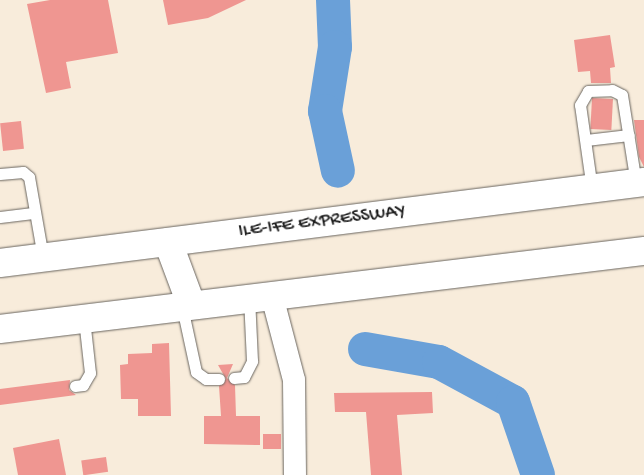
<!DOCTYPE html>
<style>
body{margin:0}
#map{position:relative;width:644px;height:475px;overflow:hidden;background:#f8ecdb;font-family:"Gochi Hand",sans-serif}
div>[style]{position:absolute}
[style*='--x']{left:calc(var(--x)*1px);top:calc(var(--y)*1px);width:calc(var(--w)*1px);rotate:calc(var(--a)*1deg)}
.river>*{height:34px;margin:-17px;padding:0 17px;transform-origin:17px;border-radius:17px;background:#6aa0d8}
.building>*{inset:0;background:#ef9691;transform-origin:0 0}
.roads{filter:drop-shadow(0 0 1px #69655f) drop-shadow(0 0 1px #69655f)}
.lane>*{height:11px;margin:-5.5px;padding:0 5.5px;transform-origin:5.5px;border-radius:5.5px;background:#fff}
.street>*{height:22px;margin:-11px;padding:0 11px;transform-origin:11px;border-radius:11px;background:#fff}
.highway>*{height:28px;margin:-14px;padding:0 14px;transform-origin:14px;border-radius:14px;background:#fff}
span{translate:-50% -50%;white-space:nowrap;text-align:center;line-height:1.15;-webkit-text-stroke:4px #fff;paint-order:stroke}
.street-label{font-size:19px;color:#1c1c1c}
</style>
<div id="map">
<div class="river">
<div style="--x:333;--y:0;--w:47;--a:87.6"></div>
<div style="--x:335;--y:47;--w:65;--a:98.9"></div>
<div style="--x:325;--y:111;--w:61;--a:77.8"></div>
<div style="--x:365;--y:349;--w:75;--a:10"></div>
<div style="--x:439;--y:362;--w:84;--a:28.4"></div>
<div style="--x:513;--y:402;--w:77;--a:71.1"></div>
</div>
<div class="building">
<div style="clip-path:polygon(50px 0,108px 0,118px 53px,66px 62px,71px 88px,46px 93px,27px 4px)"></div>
<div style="clip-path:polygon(163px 0,246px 0,208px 18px,168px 25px)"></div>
<div style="clip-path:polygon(610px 35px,615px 67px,610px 68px,611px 83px,591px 83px,590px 71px,578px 72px,574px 40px)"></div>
<div style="left:592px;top:98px;width:21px;height:31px;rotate:3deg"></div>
<div style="clip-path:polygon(634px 120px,644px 120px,644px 167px,639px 157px)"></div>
<div style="left:21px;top:121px;width:28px;height:21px;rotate:84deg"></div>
<div style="clip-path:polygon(169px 343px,171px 416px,138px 416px,138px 399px,121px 399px,120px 365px,128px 364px,128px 354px,152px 353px,152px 344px)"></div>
<div style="clip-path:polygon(233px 364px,227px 378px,235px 385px,236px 416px,260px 416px,260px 445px,204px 444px,204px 416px,221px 416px,219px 386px,226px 379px,218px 365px)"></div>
<div style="clip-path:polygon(70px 380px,69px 390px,76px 395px,0 405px,0 389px)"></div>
<div style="clip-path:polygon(432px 392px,433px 413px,397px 415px,402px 475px,371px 475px,366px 412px,335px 412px,334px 393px)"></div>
<div style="left:263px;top:434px;width:18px;height:15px"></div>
<div style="clip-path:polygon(59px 439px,66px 475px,18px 475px,13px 448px)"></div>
<div style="left:106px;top:457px;width:15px;height:25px;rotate:82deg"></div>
</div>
<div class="roads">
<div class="lane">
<div style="--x:586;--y:140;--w:43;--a:-6.6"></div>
<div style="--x:0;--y:174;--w:23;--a:-5"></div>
<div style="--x:23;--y:172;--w:8;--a:40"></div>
<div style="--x:29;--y:177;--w:81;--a:80.1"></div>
<div style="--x:592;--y:189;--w:85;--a:-98.1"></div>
<div style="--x:580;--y:105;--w:16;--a:-60"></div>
<div style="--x:588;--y:91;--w:24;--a:-2"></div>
<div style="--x:612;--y:90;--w:11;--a:27"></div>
<div style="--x:622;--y:95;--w:89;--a:81"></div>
<div style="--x:0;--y:217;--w:35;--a:-7"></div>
<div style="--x:182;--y:307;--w:66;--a:77.8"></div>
<div style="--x:196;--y:372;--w:12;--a:35"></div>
<div style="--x:206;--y:379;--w:13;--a:0"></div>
<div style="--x:234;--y:378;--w:10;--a:-6"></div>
<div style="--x:244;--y:377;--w:18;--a:-63"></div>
<div style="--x:252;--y:361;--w:63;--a:-92.7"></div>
<div style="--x:75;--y:386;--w:8;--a:-7"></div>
<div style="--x:83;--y:385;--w:14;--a:-60"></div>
<div style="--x:90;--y:373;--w:54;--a:-96.3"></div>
</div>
<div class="street">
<div style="--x:272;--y:296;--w:87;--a:75.3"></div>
<div style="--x:294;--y:380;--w:95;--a:89.4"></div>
</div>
<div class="highway">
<div style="--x:168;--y:242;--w:66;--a:69.6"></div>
<div style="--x:0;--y:263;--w:649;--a:-7.17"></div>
<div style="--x:0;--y:329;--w:649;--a:-6.91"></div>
</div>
</div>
<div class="street-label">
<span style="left:322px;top:222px;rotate:-7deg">ILE-IFE EXPRESSWAY</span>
</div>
</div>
